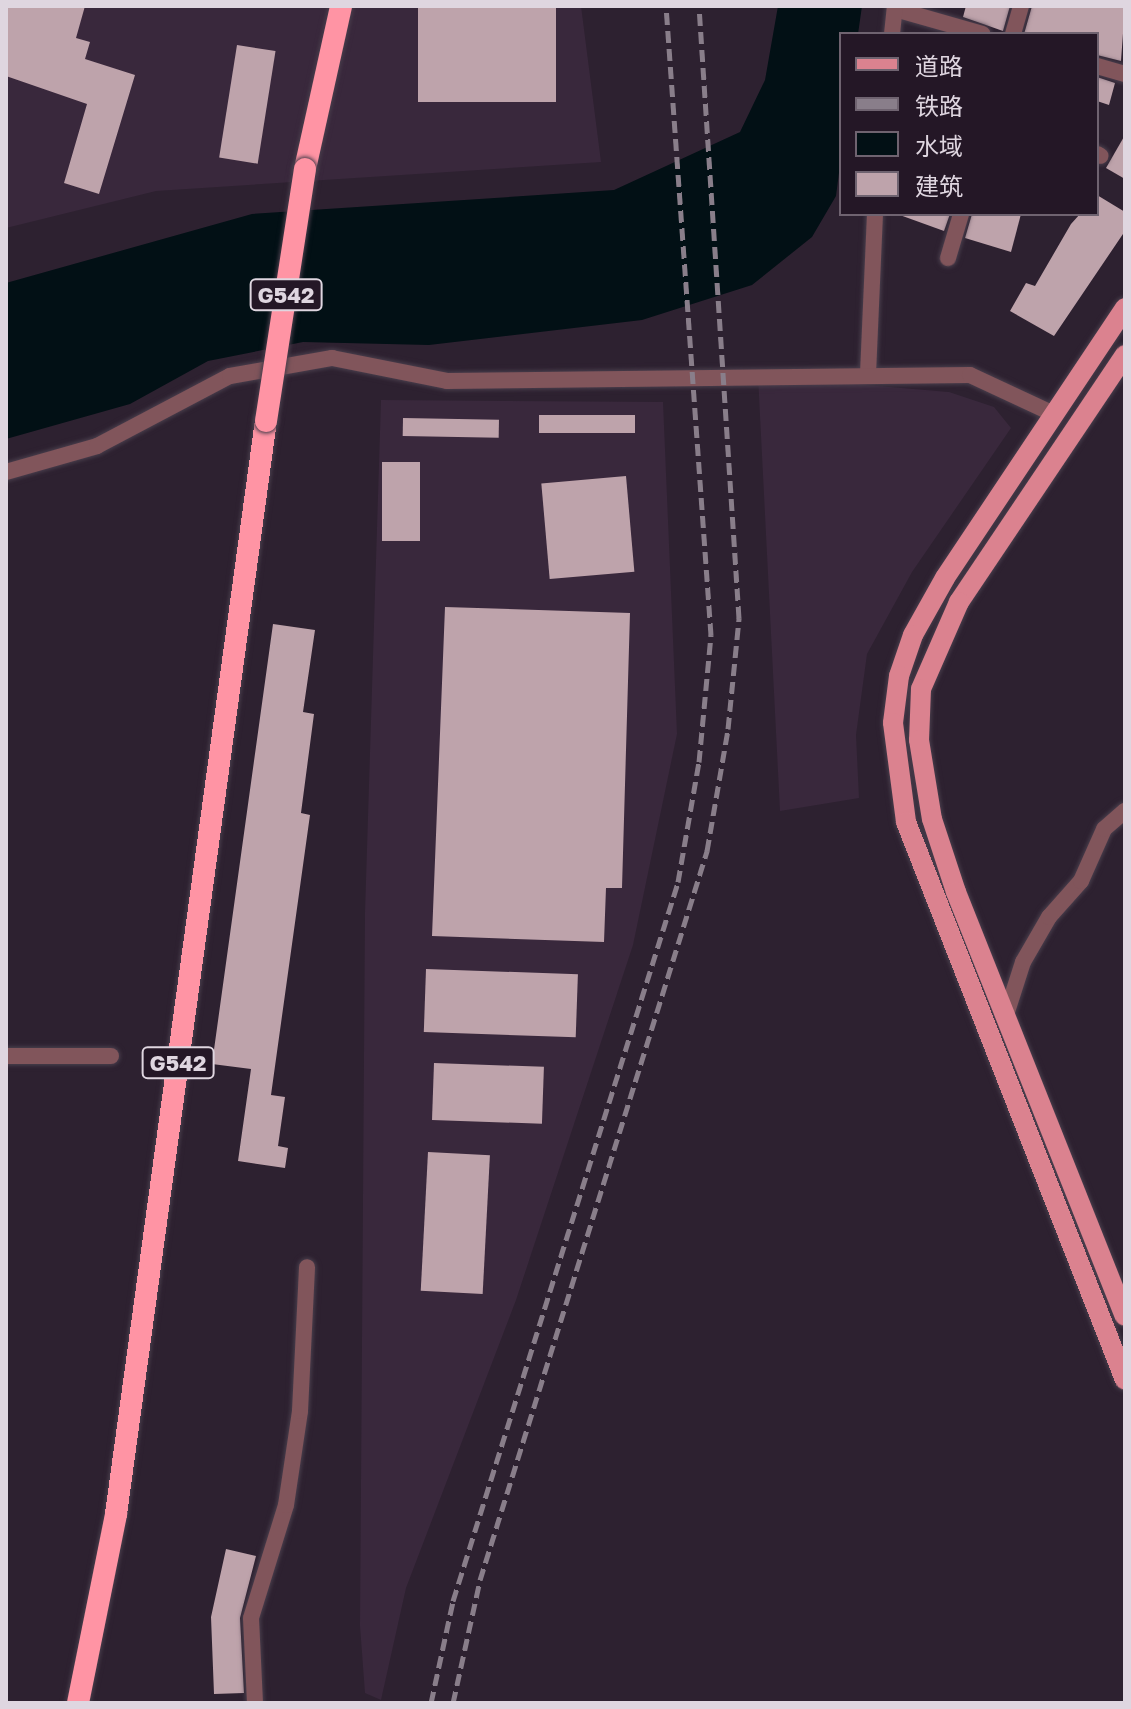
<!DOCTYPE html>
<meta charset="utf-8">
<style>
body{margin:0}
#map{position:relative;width:1131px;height:1709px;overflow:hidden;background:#2d2130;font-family:"Golos Text","Noto Sans SC",sans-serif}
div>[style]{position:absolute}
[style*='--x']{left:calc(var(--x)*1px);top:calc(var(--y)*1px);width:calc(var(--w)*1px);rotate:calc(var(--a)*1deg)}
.built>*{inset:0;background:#39283c}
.water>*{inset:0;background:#021015}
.building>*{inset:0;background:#bea3ab;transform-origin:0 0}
.roads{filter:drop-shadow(0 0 2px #493e4c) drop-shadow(0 0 2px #493e4c)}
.minor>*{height:16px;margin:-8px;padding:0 8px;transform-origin:8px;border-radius:8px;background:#81555b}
.major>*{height:20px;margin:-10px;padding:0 10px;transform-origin:10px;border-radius:10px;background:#db828f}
.highway>*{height:22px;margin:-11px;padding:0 11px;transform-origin:11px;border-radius:11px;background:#ff94a4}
.rail>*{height:5px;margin-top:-2.5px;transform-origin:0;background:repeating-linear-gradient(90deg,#897e8a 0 12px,transparent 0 18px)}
.bridges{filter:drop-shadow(0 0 2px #493e4c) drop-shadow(0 0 2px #493e4c)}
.highway-bridge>*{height:22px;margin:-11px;padding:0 11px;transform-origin:11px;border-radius:11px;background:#ff94a4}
span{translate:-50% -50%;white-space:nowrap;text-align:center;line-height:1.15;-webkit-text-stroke:8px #241726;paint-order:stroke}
.shield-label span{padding:2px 6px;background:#241726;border:2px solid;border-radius:6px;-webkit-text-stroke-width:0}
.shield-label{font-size:22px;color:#dfd6e0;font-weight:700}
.frame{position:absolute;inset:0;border:8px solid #dfd6e0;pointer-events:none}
.legend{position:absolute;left:839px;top:32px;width:260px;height:184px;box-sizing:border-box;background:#241726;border:2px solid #6f6370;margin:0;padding:10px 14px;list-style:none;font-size:24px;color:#dfd6e0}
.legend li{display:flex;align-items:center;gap:16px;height:40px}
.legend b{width:40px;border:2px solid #6f6370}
</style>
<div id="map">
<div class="built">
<div style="clip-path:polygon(6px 6px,581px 6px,601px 162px,156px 191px,6px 228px)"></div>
<div style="clip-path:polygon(758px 376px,949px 392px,994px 407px,1011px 428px,912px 572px,867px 654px,856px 735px,859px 798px,780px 811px)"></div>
<div style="clip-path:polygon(381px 400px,663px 402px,677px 734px,633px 945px,516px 1300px,406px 1588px,381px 1700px,365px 1693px,360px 1626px,365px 913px)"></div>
</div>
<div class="water">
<div style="clip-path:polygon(778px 6px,862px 6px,858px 34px,841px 34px,841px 157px,836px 196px,812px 237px,752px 285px,642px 320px,429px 345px,303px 342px,208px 361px,130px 404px,6px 439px,6px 283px,252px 214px,614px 190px,740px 132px,765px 80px)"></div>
</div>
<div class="building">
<div style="clip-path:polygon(6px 6px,85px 6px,76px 38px,90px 42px,85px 59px,135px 75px,99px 194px,64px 183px,87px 104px,6px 76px)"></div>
<div style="left:418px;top:6px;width:138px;height:96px"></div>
<div style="clip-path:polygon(966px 6px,1010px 6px,1003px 31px,963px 17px)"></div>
<div style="clip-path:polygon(1032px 6px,1125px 6px,1121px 61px,1097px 55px,1097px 34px,1024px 34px)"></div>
<div style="left:237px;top:45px;width:39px;height:114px;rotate:9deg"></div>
<div style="clip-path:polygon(1097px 77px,1115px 83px,1109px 105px,1097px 101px)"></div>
<div style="clip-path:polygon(1125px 135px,1125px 179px,1106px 168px)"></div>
<div style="clip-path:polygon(1097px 195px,1125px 212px,1125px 231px,1054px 336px,1010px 311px,1026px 283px,1035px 286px,1071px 224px,1080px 214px,1097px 214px)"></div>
<div style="clip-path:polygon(897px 214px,950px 214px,944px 231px)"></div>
<div style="clip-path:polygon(972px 214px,1021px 214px,1011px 252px,965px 238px)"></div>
<div style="left:635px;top:415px;width:18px;height:96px;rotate:90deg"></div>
<div style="left:403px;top:418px;width:96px;height:18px;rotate:1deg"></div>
<div style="left:382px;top:462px;width:38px;height:79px"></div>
<div style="left:626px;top:476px;width:96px;height:85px;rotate:85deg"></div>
<div style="clip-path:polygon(445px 607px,630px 613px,622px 888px,606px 888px,604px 942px,432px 936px)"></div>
<div style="clip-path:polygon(273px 624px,315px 630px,303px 712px,314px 714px,301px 813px,310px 815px,271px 1095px,285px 1097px,278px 1146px,288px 1148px,285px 1168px,238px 1161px,251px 1069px,212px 1064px)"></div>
<div style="left:426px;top:969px;width:152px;height:63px;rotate:2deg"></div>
<div style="left:434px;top:1063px;width:110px;height:57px;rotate:2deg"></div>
<div style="left:428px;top:1152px;width:62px;height:139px;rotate:3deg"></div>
<div style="clip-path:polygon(226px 1549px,256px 1556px,240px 1618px,244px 1693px,214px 1694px,211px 1617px)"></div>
</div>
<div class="roads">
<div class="minor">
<div style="--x:895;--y:9;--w:91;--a:15.9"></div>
<div style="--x:892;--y:34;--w:28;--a:-84"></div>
<div style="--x:1013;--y:34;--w:29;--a:-74"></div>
<div style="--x:1097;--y:66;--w:29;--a:16"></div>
<div style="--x:1097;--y:154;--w:4;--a:27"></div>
<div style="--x:948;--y:258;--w:46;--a:-73.5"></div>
<div style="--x:868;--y:374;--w:160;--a:-87.5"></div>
<div style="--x:6;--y:472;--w:95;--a:-15.9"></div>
<div style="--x:97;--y:446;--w:150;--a:-27.8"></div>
<div style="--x:230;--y:376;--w:104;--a:-10"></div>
<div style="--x:332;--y:358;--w:117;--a:11.3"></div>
<div style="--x:447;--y:381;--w:523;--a:-0.66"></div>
<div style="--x:970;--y:375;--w:90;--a:24.9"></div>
<div style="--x:1005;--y:1018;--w:59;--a:-72.2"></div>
<div style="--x:1023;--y:962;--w:52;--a:-60"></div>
<div style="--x:1049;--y:917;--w:48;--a:-48.4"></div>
<div style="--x:1081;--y:881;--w:57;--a:-66.1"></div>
<div style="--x:1104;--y:829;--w:28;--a:-41"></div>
<div style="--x:6;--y:1056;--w:105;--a:0"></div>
<div style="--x:255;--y:1703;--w:85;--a:-92.7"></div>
<div style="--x:251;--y:1618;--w:118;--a:-72.8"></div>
<div style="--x:286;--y:1505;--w:95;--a:-81.5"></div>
<div style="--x:300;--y:1411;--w:144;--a:-87.2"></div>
</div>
<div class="major">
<div style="--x:1125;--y:308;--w:324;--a:123.7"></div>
<div style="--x:945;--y:578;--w:65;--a:119.3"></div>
<div style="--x:913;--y:635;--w:43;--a:108.9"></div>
<div style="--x:899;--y:676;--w:47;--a:97.3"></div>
<div style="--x:893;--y:723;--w:100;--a:82.5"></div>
<div style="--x:906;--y:822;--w:599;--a:68.57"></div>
<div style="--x:1125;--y:355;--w:298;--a:123.9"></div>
<div style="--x:959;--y:602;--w:95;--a:113.6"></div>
<div style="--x:921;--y:689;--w:51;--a:92.2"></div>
<div style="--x:919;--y:740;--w:80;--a:80.7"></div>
<div style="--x:932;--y:819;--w:77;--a:71.8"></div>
<div style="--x:956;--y:892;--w:456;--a:68.3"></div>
</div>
<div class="highway">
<div style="--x:305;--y:169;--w:167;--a:-77.5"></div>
<div style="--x:78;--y:1703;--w:193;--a:-78.6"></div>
<div style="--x:116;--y:1514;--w:1103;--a:-82.19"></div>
</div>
</div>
<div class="rail">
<div style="--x:431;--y:1703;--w:104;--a:-77.8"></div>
<div style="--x:453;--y:1601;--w:753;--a:-72.62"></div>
<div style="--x:678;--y:882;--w:122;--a:-80.1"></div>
<div style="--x:699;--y:762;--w:128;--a:-84.6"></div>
<div style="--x:711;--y:635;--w:631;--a:-94.09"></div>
<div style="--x:453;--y:1703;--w:126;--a:-77.6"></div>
<div style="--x:480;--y:1580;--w:764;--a:-72.7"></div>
<div style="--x:707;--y:851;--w:124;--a:-80.2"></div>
<div style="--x:728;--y:729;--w:112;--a:-84.3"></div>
<div style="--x:739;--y:618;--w:613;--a:-93.74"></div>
</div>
<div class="bridges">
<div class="highway-bridge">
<div style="--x:266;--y:421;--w:255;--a:-81.2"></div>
</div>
</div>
<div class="shield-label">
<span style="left:286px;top:295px">G542</span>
<span style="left:178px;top:1063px">G542</span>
</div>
<div class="frame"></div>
<ul class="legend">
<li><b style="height:10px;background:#db828f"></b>道路</li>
<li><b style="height:10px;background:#897e8a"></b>铁路</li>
<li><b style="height:22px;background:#021015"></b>水域</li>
<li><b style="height:22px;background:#bea3ab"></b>建筑</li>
</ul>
</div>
